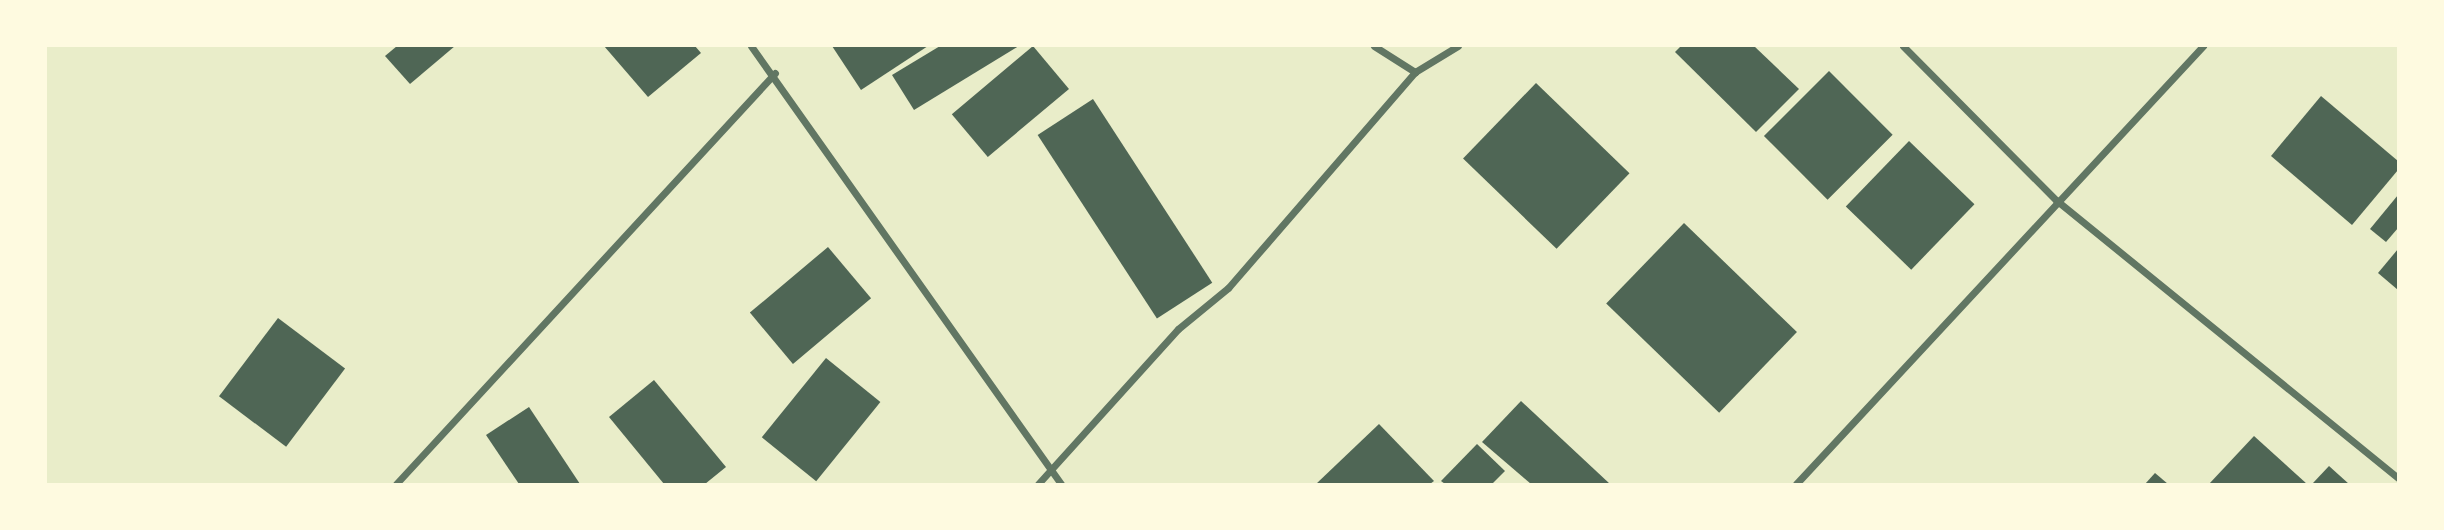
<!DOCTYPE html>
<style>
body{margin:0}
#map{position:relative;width:2444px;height:530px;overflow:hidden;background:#e9edc9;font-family:Lato,sans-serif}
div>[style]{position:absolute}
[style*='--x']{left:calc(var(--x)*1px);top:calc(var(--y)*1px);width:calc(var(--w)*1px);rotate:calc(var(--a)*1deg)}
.building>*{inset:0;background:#4f6655;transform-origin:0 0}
.minor>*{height:7px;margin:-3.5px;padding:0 3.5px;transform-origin:3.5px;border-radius:3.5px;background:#617663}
span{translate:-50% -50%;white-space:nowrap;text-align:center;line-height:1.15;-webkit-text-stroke:7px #fefae0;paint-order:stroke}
.frame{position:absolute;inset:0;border:47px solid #fefae0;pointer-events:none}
</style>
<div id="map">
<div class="building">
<div style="clip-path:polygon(397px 46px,455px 46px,410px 84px,385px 56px)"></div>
<div style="clip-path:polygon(604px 46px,695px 46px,701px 53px,648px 97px)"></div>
<div style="clip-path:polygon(832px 46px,928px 46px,861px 90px)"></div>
<div style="clip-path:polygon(940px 46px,1019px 46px,914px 110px,892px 75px)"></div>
<div style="left:1033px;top:46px;width:56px;height:106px;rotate:50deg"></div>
<div style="clip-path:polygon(1681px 46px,1754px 46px,1799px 89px,1756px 132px,1675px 52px)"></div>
<div style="left:1829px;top:71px;width:90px;height:92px;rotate:45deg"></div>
<div style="left:1536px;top:83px;width:130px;height:105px;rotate:44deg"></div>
<div style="clip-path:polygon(2321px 96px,2398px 161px,2398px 170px,2352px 225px,2271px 156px)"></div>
<div style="left:1093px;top:99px;width:219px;height:66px;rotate:57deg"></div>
<div style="left:1909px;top:141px;width:91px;height:91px;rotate:44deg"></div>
<div style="clip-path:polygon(2398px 195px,2398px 228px,2386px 242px,2370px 229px)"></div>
<div style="left:1684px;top:223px;width:157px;height:112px;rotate:44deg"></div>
<div style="left:828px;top:247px;width:67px;height:102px;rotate:50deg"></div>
<div style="clip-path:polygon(2398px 249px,2398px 290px,2378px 273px)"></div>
<div style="left:278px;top:318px;width:84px;height:98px;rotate:37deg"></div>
<div style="left:826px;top:358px;width:70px;height:102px;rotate:39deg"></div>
<div style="clip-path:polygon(654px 380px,726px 467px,705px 484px,664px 484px,609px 417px)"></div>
<div style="clip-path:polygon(1521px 401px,1610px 484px,1531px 484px,1482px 442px)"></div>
<div style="clip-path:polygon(529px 407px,580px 484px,519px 484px,486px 435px)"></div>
<div style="clip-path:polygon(1379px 424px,1434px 481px,1430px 484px,1316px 484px)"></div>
<div style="clip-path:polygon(2254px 436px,2307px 484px,2209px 484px)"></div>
<div style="clip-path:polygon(1477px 444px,1505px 471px,1492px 484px,1445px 484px,1441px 481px)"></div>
<div style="clip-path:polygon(2329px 466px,2349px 484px,2313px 483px)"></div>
<div style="clip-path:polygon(2155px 473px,2168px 484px,2145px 484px)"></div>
</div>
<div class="minor">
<div style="--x:751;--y:46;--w:537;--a:54.71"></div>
<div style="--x:1374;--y:46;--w:49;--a:32.4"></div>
<div style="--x:1415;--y:72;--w:50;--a:-31.2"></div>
<div style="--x:1903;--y:46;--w:217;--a:45.2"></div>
<div style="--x:2056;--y:200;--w:441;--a:39.1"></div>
<div style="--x:396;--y:484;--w:559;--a:-47.32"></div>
<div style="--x:1038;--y:484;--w:209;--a:-47.9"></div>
<div style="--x:1178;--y:329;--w:65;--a:-39.4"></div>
<div style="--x:1228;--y:288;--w:286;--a:-49.1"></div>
<div style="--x:1796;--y:484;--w:598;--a:-47.1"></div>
</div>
<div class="frame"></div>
</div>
